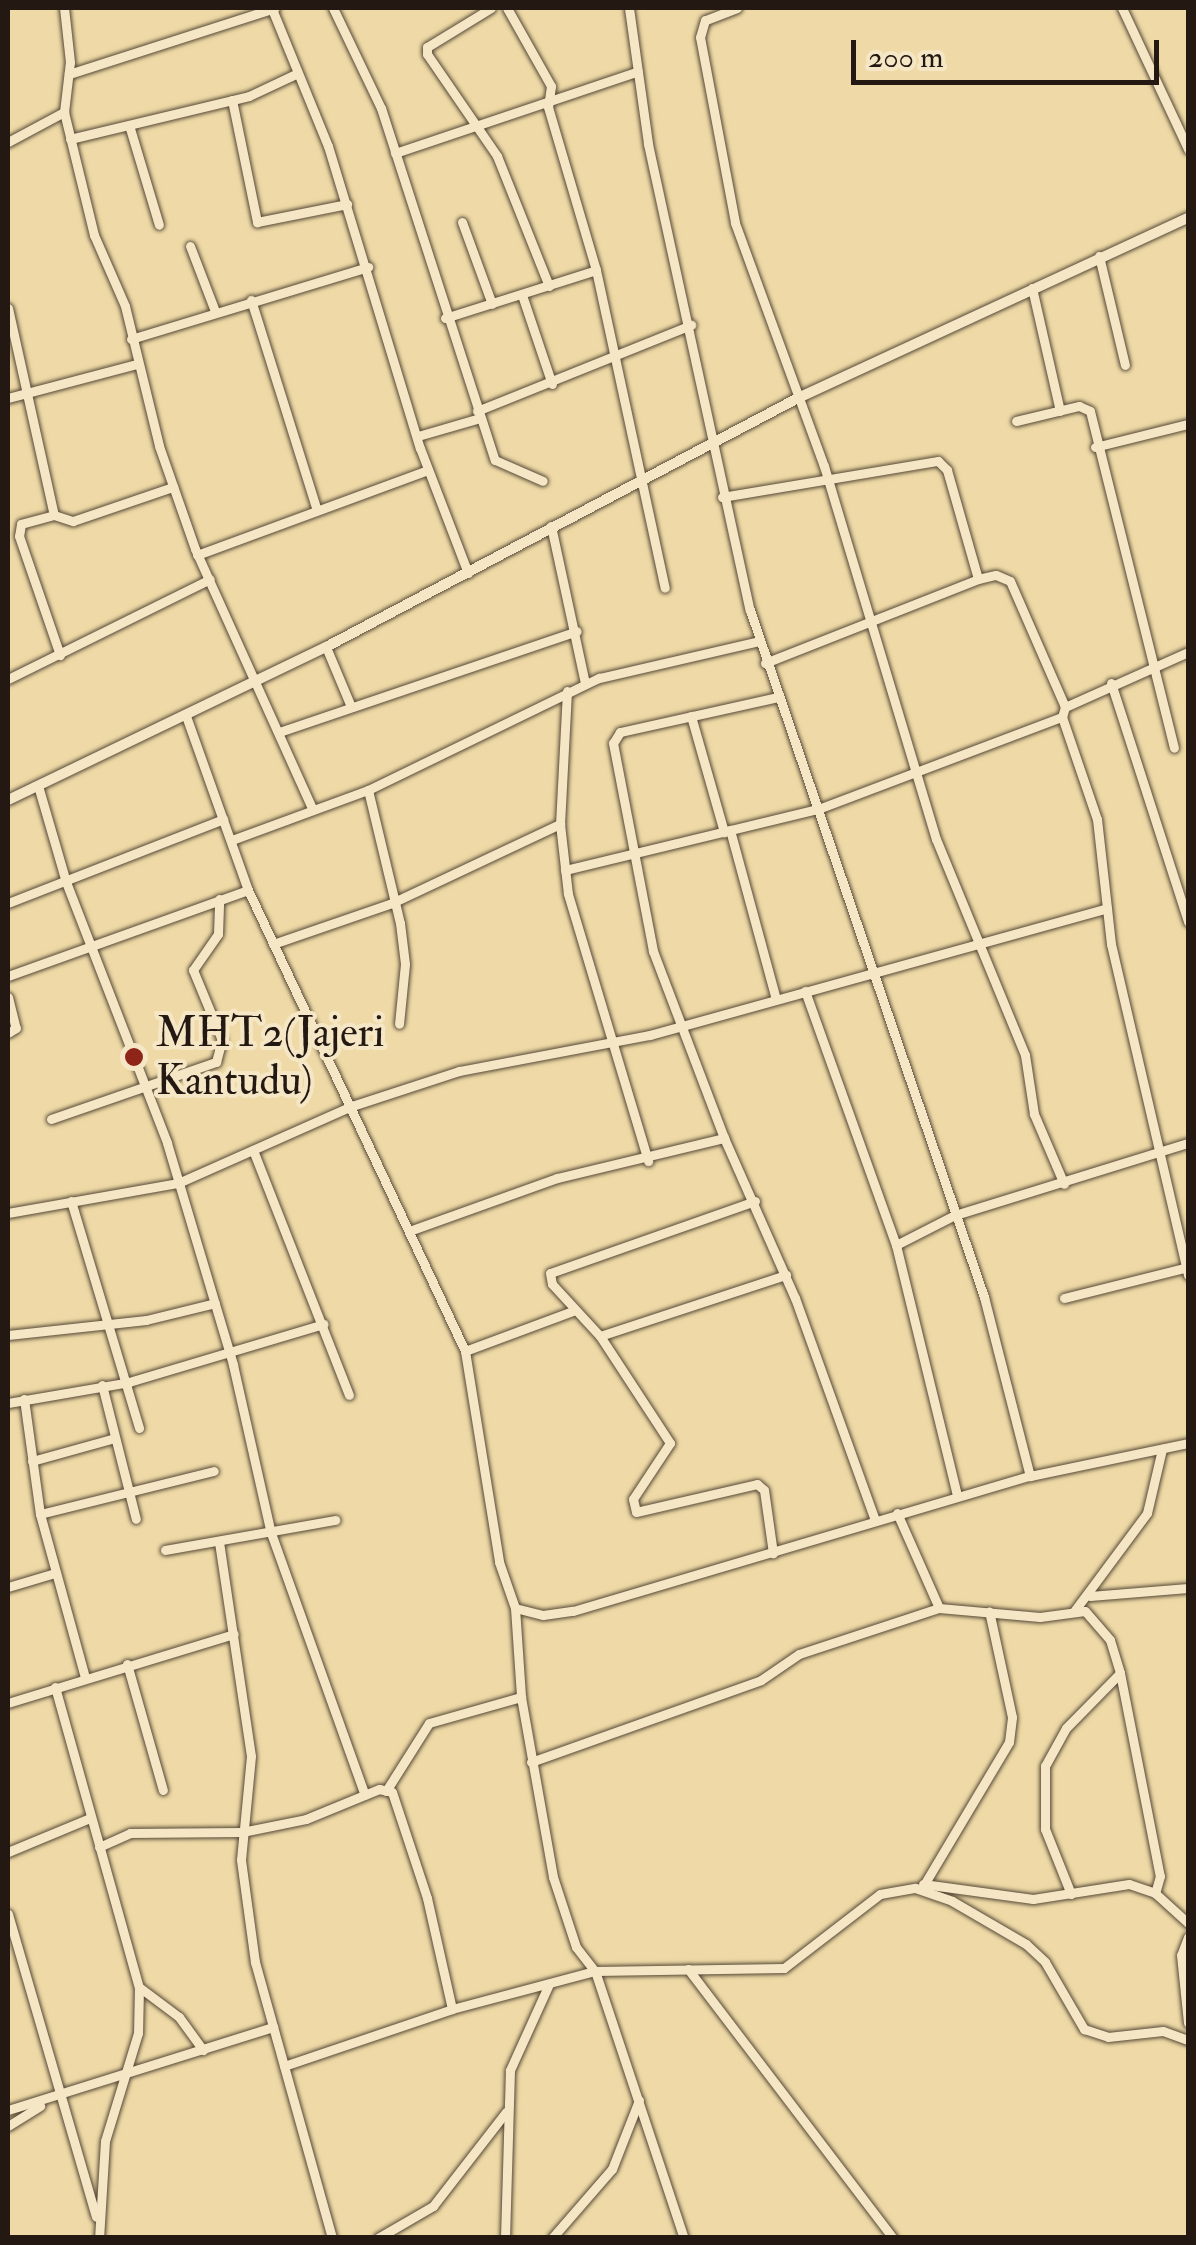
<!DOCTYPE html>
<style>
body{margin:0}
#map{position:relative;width:1196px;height:2245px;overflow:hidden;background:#efdaa7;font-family:"IM FELL Double Pica",serif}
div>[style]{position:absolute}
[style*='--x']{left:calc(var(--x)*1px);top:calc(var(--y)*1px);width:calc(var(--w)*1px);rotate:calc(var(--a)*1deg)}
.roads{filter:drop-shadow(0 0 2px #564937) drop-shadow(0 0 2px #564937)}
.minor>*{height:9px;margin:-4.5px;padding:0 4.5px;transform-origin:4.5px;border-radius:4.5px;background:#f5e7c6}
.tertiary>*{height:10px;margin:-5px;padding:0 5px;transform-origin:5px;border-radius:5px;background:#f5e7c6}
.dots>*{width:28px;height:28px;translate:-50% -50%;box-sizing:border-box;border:5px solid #f5e7c6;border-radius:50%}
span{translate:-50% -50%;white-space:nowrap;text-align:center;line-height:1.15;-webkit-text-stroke:8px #f5e7c6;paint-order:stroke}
.poi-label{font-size:42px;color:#231912}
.left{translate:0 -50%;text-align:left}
.frame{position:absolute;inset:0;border:10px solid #231912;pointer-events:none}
.scale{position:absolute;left:851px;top:40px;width:308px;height:45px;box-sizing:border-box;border:5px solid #231912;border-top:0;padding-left:12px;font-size:30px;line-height:35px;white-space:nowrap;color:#231912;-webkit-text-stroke:8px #f5e7c6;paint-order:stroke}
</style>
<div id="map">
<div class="roads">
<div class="minor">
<div style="--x:333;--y:8;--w:111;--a:64.4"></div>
<div style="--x:381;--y:108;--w:370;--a:72.1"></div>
<div style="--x:495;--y:460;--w:52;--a:23.6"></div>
<div style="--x:491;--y:8;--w:75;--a:148.6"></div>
<div style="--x:427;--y:47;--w:7;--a:90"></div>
<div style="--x:427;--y:54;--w:124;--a:55.5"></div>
<div style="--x:497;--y:156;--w:140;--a:68.2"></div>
<div style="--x:507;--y:8;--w:90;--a:60.6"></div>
<div style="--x:551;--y:86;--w:21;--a:98"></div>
<div style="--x:548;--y:107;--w:170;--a:73.6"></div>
<div style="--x:596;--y:270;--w:325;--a:77.8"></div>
<div style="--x:629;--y:8;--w:137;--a:82"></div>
<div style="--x:648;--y:144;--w:477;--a:77.7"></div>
<div style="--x:750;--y:610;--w:726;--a:71.19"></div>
<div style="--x:984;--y:1297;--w:185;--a:75.6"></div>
<div style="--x:737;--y:8;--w:34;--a:159"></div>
<div style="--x:705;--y:20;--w:18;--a:106"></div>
<div style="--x:700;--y:37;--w:189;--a:79.3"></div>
<div style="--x:735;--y:223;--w:259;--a:69.9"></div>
<div style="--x:824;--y:466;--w:389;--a:73.3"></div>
<div style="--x:936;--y:839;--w:234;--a:67.6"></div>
<div style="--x:1025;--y:1055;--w:60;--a:81.3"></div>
<div style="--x:1034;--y:1114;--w:76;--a:66.8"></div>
<div style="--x:1122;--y:8;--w:156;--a:64.9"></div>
<div style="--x:272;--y:9;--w:148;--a:67.8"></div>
<div style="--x:328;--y:146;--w:316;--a:73.1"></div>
<div style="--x:420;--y:448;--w:134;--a:69"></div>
<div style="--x:69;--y:74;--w:216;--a:-17.8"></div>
<div style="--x:232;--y:100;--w:125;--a:78.4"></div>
<div style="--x:257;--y:222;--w:92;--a:-11.3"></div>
<div style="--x:64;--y:112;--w:127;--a:76.3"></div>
<div style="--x:94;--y:235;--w:77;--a:66.4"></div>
<div style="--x:125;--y:306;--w:144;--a:76.3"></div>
<div style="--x:159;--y:446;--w:109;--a:70.7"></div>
<div style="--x:195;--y:549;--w:286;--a:65.7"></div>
<div style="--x:129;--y:125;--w:104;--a:73.3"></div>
<div style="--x:70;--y:139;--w:184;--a:-13.5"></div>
<div style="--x:249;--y:96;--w:52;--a:-25.1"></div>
<div style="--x:8;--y:142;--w:64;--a:-28.2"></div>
<div style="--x:64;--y:112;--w:50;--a:-83.2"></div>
<div style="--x:70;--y:62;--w:54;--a:-96.3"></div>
<div style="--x:395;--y:153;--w:256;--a:-18.6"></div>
<div style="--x:462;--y:222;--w:87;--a:69.9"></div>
<div style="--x:190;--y:246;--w:70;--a:69"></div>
<div style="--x:1099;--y:256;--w:112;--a:76.6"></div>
<div style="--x:1032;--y:288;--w:126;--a:77.2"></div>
<div style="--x:522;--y:295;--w:94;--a:71.4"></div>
<div style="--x:251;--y:300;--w:220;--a:72.6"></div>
<div style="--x:8;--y:308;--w:212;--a:77.5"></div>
<div style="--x:54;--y:515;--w:34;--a:165"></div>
<div style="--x:21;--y:524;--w:12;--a:99"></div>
<div style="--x:19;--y:536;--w:126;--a:71"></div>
<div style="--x:445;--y:318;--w:158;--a:-17.6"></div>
<div style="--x:131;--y:339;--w:248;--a:-16.9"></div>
<div style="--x:8;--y:398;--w:133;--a:-14.8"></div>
<div style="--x:477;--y:411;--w:231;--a:-21.9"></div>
<div style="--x:1016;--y:421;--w:65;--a:-13.4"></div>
<div style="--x:1079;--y:406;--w:12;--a:24"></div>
<div style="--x:1090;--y:411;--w:347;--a:76"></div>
<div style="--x:418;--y:436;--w:65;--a:-16.2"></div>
<div style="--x:1095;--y:447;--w:96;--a:-13.9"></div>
<div style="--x:722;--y:497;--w:219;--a:-9.5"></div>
<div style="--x:938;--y:461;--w:13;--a:45"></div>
<div style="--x:947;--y:470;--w:113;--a:74.1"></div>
<div style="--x:54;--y:515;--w:20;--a:18"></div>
<div style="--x:73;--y:521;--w:106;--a:-18.8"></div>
<div style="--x:551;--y:526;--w:161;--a:77.8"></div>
<div style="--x:197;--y:555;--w:246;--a:-20.2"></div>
<div style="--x:326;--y:647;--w:62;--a:67.2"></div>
<div style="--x:765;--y:663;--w:229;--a:-21.5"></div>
<div style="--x:978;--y:579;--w:18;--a:-13"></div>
<div style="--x:996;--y:575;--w:15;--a:23"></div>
<div style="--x:1010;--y:581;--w:137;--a:66.4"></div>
<div style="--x:1065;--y:707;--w:10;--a:107"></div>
<div style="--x:1062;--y:717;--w:108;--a:71.1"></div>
<div style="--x:1097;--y:819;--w:126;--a:83.6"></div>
<div style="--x:1111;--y:944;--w:340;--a:76.9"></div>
<div style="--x:8;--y:679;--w:225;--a:-26.3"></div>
<div style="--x:1111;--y:683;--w:251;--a:72.1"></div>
<div style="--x:567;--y:691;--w:133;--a:93"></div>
<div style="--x:560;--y:824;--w:70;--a:83.5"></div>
<div style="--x:568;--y:894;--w:279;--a:73.3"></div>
<div style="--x:778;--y:697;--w:162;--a:167.5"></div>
<div style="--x:620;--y:732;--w:13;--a:122"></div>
<div style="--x:613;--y:743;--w:212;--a:79.1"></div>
<div style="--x:653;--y:951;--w:200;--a:69.2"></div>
<div style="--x:724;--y:1138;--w:175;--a:66.1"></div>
<div style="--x:795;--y:1298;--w:236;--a:70.2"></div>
<div style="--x:1065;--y:707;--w:135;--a:-24.1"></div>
<div style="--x:186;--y:716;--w:185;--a:70.4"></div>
<div style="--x:248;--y:890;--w:510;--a:64.79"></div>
<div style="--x:465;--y:1351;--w:214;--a:80.8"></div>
<div style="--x:499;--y:1562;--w:49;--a:70.8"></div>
<div style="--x:515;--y:1608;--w:89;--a:86.1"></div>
<div style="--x:521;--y:1697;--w:183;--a:79.9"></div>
<div style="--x:553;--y:1877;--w:74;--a:71.8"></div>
<div style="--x:576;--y:1947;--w:31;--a:52"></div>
<div style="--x:595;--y:1971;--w:281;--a:71.6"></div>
<div style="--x:691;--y:716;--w:121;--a:74.1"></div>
<div style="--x:282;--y:731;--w:311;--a:-18.7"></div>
<div style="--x:39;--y:789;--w:97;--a:73.8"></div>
<div style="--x:66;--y:882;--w:280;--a:68.8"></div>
<div style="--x:167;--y:1143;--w:232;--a:73.4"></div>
<div style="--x:233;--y:1365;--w:172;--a:77.3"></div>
<div style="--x:271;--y:1533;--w:278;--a:70.3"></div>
<div style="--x:368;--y:790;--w:137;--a:76.5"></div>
<div style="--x:400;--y:923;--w:41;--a:83"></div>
<div style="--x:405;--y:964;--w:60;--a:95.7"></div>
<div style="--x:730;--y:830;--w:175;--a:74.8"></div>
<div style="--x:232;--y:840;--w:145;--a:-20.2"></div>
<div style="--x:368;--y:790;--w:257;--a:-25.9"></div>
<div style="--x:599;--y:678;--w:164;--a:-13"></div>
<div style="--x:565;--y:870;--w:260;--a:-13.6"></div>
<div style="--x:818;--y:809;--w:261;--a:-20.7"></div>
<div style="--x:8;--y:903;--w:231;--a:-21.3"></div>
<div style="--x:273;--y:944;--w:126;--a:-19"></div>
<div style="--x:392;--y:903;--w:186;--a:-25.2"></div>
<div style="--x:8;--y:976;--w:255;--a:-19.7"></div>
<div style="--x:805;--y:991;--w:270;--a:70.3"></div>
<div style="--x:896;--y:1245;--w:258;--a:76.3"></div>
<div style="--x:8;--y:997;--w:32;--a:76"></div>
<div style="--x:16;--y:1028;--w:9;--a:148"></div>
<div style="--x:51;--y:1119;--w:175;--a:-19.1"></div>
<div style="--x:216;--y:1062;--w:23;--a:-75"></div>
<div style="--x:222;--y:1040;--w:76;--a:-112.5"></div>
<div style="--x:193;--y:970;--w:44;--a:-55.2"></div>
<div style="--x:218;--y:934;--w:35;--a:-88"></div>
<div style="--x:253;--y:1150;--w:263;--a:68.6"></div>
<div style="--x:71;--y:1201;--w:237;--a:73.3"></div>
<div style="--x:755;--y:1201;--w:217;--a:160.6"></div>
<div style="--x:550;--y:1273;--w:11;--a:80"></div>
<div style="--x:552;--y:1284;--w:71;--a:47.3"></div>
<div style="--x:600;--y:1336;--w:128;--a:56.8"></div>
<div style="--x:670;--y:1443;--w:67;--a:123.5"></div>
<div style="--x:633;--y:1499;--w:13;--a:77"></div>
<div style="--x:636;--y:1512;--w:124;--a:-13"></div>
<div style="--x:757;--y:1484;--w:9;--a:41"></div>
<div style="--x:764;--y:1490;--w:64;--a:81.9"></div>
<div style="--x:8;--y:1213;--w:173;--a:-10"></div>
<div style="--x:178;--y:1183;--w:190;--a:-23.9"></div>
<div style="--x:352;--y:1106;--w:113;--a:-18.1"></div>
<div style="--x:459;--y:1071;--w:194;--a:-10.7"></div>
<div style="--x:650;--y:1035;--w:474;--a:-15.5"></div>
<div style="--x:412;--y:1230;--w:154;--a:-19.7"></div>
<div style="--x:557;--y:1178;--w:172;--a:-13.5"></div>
<div style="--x:896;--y:1245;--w:66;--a:-27"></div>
<div style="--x:955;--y:1215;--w:244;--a:-17.2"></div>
<div style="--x:1064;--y:1298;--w:128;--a:-14"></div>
<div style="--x:8;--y:1335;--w:139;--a:-6.2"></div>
<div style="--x:146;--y:1320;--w:71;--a:-13.8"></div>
<div style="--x:600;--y:1336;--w:196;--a:-18.2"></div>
<div style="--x:465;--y:1351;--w:117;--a:-20.4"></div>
<div style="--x:102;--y:1385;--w:138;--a:75.8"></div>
<div style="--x:24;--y:1399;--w:116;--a:82.1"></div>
<div style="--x:40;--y:1514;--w:169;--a:74.6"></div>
<div style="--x:8;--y:1403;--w:123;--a:-9.8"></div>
<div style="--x:129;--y:1382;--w:203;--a:-16.6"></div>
<div style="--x:32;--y:1461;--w:86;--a:-15.5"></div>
<div style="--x:897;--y:1513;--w:104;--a:66.1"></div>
<div style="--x:40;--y:1514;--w:179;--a:-13.9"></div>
<div style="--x:219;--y:1542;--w:216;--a:81.5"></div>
<div style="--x:251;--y:1756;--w:104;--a:95.5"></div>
<div style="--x:241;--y:1860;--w:103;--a:82.2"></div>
<div style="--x:255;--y:1962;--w:287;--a:74.4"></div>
<div style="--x:165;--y:1550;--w:173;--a:-10"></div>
<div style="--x:8;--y:1587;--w:49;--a:-16.6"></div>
<div style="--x:1090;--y:1596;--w:98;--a:-4.7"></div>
<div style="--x:515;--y:1608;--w:29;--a:14"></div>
<div style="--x:543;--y:1615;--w:30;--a:-8"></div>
<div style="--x:573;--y:1611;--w:477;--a:-16.5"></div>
<div style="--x:1030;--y:1476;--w:161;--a:-11.8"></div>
<div style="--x:1075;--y:1610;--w:121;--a:-53.4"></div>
<div style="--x:1147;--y:1513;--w:66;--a:-76.8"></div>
<div style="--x:127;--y:1664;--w:131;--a:74.1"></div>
<div style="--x:55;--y:1687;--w:312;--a:74.4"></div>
<div style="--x:139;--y:1987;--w:46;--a:91.2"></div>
<div style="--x:138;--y:2033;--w:113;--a:107"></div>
<div style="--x:105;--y:2141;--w:97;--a:93.5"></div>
<div style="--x:8;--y:1703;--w:236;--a:-17"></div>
<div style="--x:531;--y:1762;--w:244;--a:-19.6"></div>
<div style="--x:761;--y:1680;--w:46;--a:-34.4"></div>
<div style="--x:799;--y:1654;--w:147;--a:-18.2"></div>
<div style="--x:939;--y:1608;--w:101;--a:5.1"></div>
<div style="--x:1040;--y:1617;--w:45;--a:-7.6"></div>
<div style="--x:1085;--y:1611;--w:38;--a:49"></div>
<div style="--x:1110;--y:1640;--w:34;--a:73"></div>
<div style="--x:1120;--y:1673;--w:207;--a:78.9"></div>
<div style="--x:1160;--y:1876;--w:18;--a:106"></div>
<div style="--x:386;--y:1791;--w:80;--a:-57.7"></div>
<div style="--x:429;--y:1723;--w:96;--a:-15.8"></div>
<div style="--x:99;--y:1847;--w:34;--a:-24"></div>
<div style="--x:130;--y:1833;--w:112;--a:-0.5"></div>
<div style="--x:242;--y:1832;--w:65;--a:-11.5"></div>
<div style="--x:306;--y:1819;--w:79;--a:-22.3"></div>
<div style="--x:379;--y:1789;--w:13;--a:13"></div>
<div style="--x:392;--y:1792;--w:112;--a:71.7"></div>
<div style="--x:427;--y:1898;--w:114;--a:77.3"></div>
<div style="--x:8;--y:1852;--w:89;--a:-22.5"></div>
<div style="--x:925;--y:1883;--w:164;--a:-59.2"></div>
<div style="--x:1009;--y:1742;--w:25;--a:-83"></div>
<div style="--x:1012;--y:1717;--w:108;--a:-102.2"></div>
<div style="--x:923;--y:1884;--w:111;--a:7.8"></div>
<div style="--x:1033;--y:1899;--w:97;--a:-8.9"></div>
<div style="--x:1129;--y:1884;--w:28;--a:19"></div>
<div style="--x:1155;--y:1893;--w:45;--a:42.3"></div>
<div style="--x:1071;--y:1894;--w:70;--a:-111.8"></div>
<div style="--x:1045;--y:1829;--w:63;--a:-90"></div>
<div style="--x:1045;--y:1766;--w:43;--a:-61.1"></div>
<div style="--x:1066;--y:1728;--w:77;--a:-45.5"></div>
<div style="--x:8;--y:1914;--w:315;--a:73.8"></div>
<div style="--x:1188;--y:1937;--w:19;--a:111"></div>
<div style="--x:1181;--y:1955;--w:68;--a:84.1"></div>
<div style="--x:688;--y:1969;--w:338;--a:52.7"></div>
<div style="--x:139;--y:1987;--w:50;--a:36.9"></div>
<div style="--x:179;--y:2017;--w:41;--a:54"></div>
<div style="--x:284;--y:2066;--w:177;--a:-18.7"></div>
<div style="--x:452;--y:2009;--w:148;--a:-14.9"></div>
<div style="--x:595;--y:1971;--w:189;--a:-0.9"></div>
<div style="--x:784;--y:1968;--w:121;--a:-37.6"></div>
<div style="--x:880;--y:1894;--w:36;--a:-10"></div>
<div style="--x:915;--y:1888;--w:39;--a:19"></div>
<div style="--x:952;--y:1901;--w:86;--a:30.2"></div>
<div style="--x:1026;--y:1944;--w:26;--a:43"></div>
<div style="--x:1045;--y:1962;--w:78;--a:59.8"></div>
<div style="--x:1084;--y:2029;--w:25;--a:18"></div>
<div style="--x:1108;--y:2037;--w:55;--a:-6.2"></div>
<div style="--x:1163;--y:2031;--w:27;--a:20"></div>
<div style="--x:8;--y:2110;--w:278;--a:-17.4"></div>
<div style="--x:8;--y:2126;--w:38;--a:-32"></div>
<div style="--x:378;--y:2238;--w:64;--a:-30.2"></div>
<div style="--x:433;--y:2206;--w:119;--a:-52.2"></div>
<div style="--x:505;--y:2238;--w:168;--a:-88.3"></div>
<div style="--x:510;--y:2070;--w:94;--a:-65.6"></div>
<div style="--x:552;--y:2238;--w:91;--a:-49"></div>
<div style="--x:612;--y:2169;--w:74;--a:-68.6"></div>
</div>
<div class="tertiary">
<div style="--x:8;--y:800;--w:353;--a:-25.7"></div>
<div style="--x:326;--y:647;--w:534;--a:-27.81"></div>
<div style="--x:798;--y:398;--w:430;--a:-24.8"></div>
</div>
</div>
<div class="dots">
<div style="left:134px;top:1057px;background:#8f2418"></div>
</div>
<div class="poi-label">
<span class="left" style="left:156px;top:1057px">MHT2(Jajeri<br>Kantudu)</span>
</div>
<div class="frame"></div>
<div class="scale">200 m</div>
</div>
